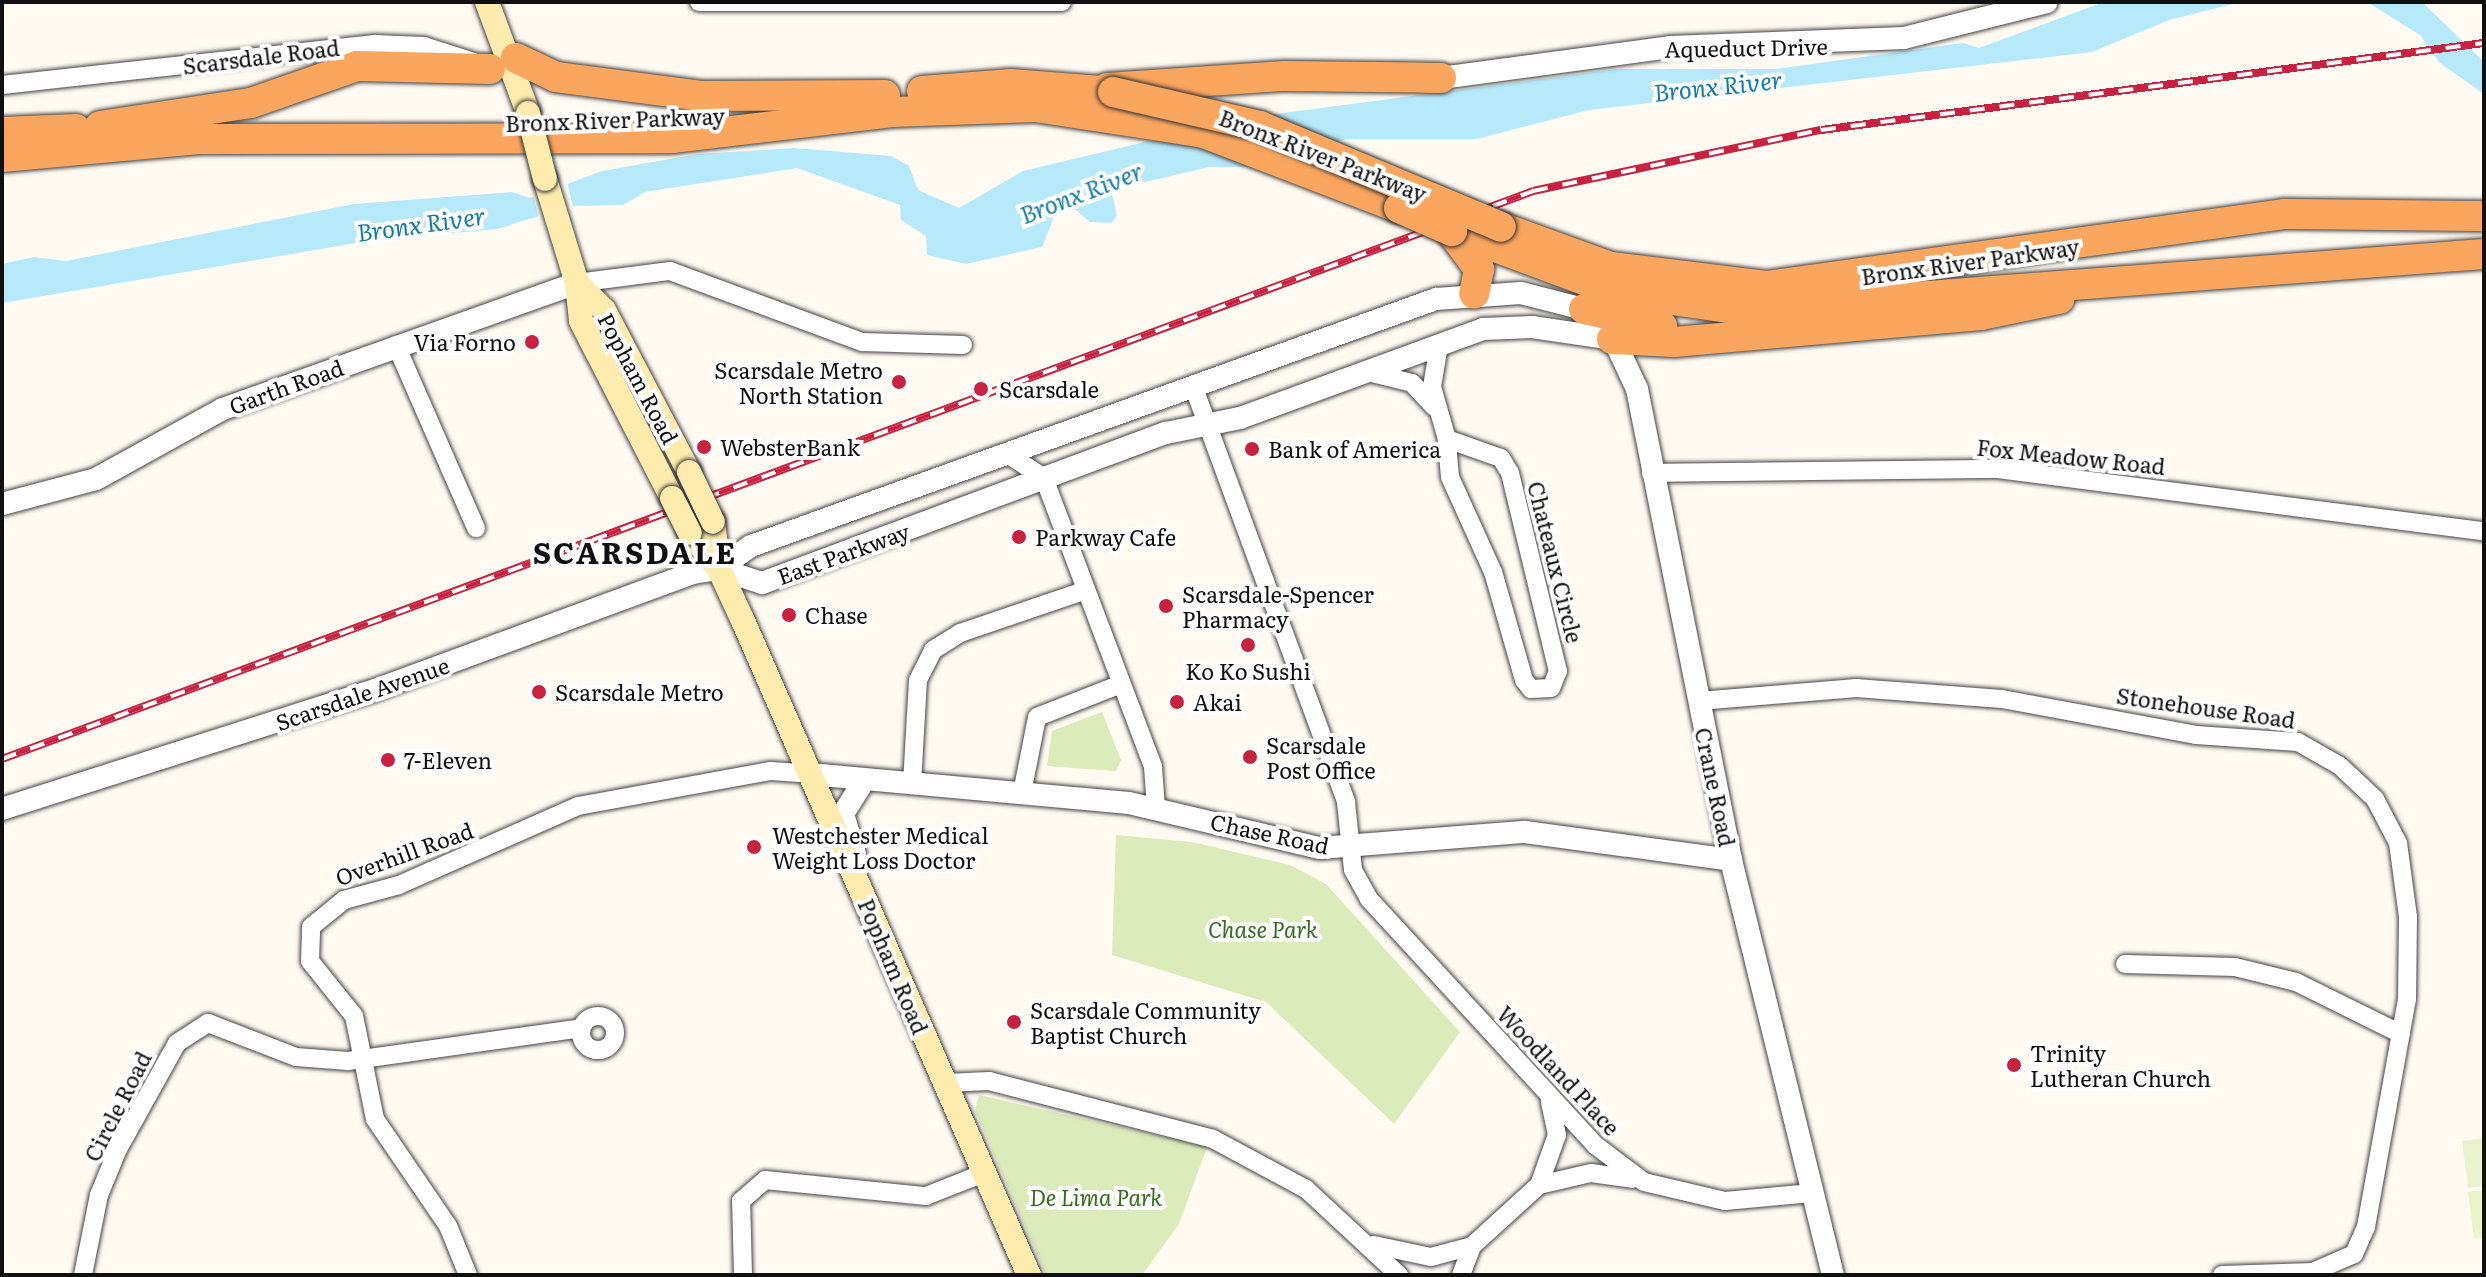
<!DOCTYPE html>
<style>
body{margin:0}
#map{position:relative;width:2486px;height:1277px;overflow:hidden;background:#fffbf3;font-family:Literata,serif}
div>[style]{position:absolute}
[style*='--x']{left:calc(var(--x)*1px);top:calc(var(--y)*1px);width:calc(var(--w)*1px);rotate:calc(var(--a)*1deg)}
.green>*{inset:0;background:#dbecba}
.pitch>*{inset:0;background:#ebf3cd}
.water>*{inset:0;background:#b6e9f9}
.pier>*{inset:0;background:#fffbf3;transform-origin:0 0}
.roads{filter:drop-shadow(0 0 2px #434343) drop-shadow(0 0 2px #434343)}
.minor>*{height:18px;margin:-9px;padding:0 9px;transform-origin:9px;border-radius:9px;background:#fff}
.minor>.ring{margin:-9px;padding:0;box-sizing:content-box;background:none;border:18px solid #fff;border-radius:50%}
.tertiary>*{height:22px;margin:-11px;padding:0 11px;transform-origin:11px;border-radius:11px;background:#fff}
.secondary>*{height:24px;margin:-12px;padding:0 12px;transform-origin:12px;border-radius:12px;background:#ffebae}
.trunk>*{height:30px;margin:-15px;padding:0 15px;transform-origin:15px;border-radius:15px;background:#fba65e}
.rail>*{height:8px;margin-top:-4px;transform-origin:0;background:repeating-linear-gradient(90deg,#fff 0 15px,#c72240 0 30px);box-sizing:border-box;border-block:2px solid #c72240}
.bridges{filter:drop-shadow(0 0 2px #323232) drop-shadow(0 0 2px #323232)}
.secondary-bridge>*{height:24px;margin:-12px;padding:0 12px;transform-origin:12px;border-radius:12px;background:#ffebae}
.trunk-bridge>*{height:30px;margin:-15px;padding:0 15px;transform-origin:15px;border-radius:15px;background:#fba65e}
.dots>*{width:22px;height:22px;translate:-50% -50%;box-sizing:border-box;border:4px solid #fff;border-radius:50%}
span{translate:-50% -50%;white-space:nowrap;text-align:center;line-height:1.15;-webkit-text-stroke:8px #fff;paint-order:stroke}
.street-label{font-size:22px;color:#101010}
.poi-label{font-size:22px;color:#101010}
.right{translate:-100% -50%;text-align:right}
.left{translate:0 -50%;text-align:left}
.park-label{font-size:22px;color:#386c1d;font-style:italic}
.water-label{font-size:24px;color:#137ca8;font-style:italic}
.district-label{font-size:30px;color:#101010;font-weight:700;letter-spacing:2px}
.frame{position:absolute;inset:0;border:4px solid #101010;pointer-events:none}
</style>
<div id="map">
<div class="green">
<div style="clip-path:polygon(1102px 712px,1121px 760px,1116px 771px,1047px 766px,1052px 731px)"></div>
<div style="clip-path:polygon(1116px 835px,1192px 842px,1290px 865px,1326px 884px,1460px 1032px,1394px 1124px,1266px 1002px,1112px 955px)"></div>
<div style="clip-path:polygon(979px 1095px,1207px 1147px,1179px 1224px,1142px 1275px,1046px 1275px,975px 1111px)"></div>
</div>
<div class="pitch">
<div style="clip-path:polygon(2484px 1138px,2484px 1186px,2468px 1188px,2462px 1141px)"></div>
<div style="clip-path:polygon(2484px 1190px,2484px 1238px,2474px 1239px,2468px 1192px)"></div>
</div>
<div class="water">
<div style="clip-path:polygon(2104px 2px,2241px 2px,2169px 20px,2092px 52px,1589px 110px,1477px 139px,1346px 139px,1255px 167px,1209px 167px,1111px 190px,1117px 216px,1111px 223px,1090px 222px,1076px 210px,1056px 212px,1042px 247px,966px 264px,927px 255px,926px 236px,901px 220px,900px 205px,797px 168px,645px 192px,623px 205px,571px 206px,497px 229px,368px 241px,2px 303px,2px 264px,34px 257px,66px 261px,354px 204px,512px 192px,530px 198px,602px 171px,698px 154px,794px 148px,891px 156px,909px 166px,918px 190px,959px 208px,1023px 171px,1246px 118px,1616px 69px,1777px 69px,1963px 43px,1979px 48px)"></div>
<div style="clip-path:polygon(2367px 2px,2422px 2px,2484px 62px,2484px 94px,2440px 63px,2420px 35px)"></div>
</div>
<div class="pier">
<div style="left:567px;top:182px;width:29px;height:36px;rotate:76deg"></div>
</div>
<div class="roads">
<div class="minor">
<div style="--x:699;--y:2;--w:363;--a:0"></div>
<div style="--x:2;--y:85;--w:375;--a:-6.3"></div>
<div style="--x:375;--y:44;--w:49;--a:2.3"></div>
<div style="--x:424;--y:46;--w:52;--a:17.7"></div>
<div style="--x:577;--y:283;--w:94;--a:-7.4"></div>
<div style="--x:670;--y:271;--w:205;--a:20.3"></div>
<div style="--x:862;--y:342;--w:101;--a:1.7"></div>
<div style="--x:396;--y:345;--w:200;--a:66.4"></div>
<div style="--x:1439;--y:345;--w:43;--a:99.5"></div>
<div style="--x:1432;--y:387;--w:54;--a:73.9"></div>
<div style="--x:1368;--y:372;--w:45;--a:14"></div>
<div style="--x:1412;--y:383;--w:33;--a:47"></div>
<div style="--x:1194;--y:388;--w:441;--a:69.8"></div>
<div style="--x:1346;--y:802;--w:68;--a:84.1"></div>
<div style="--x:1353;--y:870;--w:33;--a:61"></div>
<div style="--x:1369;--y:899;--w:334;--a:47.4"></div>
<div style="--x:1595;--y:1145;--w:61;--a:37.1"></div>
<div style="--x:1644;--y:1182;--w:83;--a:13.2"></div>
<div style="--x:1725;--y:1201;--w:87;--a:-5.3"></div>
<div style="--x:1447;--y:439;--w:57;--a:19.4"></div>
<div style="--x:1501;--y:458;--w:17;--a:59"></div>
<div style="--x:1510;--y:473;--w:204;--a:76.4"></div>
<div style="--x:1558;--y:671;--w:18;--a:112"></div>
<div style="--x:1551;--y:688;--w:20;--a:177"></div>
<div style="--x:1531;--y:689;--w:11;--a:-128"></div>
<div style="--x:1524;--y:680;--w:112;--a:-106"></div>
<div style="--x:1493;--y:572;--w:104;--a:-114.4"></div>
<div style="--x:1450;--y:477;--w:38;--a:-95"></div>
<div style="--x:1012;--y:457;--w:38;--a:33"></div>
<div style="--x:1044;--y:478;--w:309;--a:69.3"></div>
<div style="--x:1153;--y:767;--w:41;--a:85.8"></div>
<div style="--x:1651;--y:473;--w:346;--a:-0.7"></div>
<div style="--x:1997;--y:469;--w:491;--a:7.3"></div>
<div style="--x:1699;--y:701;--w:158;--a:-4.7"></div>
<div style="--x:1856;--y:688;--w:146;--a:4.3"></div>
<div style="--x:2002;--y:699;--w:197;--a:10.5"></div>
<div style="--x:2196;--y:735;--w:102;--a:3.9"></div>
<div style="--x:2298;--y:742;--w:48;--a:29.7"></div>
<div style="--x:2340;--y:766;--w:48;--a:43.3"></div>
<div style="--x:2375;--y:799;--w:50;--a:62.4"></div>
<div style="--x:2398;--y:843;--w:75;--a:82.3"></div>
<div style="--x:2408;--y:917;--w:82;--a:90.7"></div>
<div style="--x:2407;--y:999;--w:232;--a:100.2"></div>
<div style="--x:2366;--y:1227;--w:30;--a:114"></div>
<div style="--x:2354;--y:1254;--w:45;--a:156.3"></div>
<div style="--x:2313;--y:1272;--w:91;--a:178.1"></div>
<div style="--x:912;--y:784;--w:104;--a:-86.7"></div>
<div style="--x:918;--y:680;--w:34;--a:-63"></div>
<div style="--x:933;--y:650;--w:32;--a:-32"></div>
<div style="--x:960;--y:633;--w:133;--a:-18.8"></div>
<div style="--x:1022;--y:793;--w:77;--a:-78.8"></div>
<div style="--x:1037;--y:717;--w:90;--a:-21.4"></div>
<div style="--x:2125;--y:964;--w:110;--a:1.6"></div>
<div style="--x:2235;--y:967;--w:63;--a:13.8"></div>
<div style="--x:2296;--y:982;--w:117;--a:26.3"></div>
<div class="ring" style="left:581px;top:1016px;width:16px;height:16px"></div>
<div style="--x:945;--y:1083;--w:44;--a:-2.6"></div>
<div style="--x:989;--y:1081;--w:231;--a:14.5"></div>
<div style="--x:1213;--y:1139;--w:106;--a:28.3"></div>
<div style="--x:1306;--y:1189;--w:127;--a:42.8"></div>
<div style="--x:1539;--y:1185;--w:53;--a:-70.2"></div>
<div style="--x:1557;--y:1135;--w:35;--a:-102"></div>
<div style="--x:1374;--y:1245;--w:58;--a:11.9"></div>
<div style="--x:1431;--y:1257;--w:42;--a:-15"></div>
<div style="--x:83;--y:1275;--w:82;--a:-78.7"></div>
<div style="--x:99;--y:1195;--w:50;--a:-67.6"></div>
<div style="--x:118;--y:1149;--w:121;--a:-60.9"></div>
<div style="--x:177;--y:1043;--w:37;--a:-33"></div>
<div style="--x:208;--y:1023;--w:94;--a:21.1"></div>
<div style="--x:296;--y:1057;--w:52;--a:4.4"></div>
<div style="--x:348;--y:1061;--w:236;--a:-8"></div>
<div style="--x:468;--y:1275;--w:53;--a:-112.2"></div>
<div style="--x:448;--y:1226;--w:130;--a:-124.3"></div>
<div style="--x:375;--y:1119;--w:105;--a:-101.5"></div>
<div style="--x:354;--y:1016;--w:70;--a:-128.7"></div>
<div style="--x:310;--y:961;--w:34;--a:-88"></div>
<div style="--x:311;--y:927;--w:43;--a:-39.3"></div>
<div style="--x:344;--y:900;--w:57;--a:-15.3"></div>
<div style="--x:399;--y:885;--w:196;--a:-23.8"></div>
<div style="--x:578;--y:806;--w:196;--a:-10.3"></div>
<div style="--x:771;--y:771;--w:39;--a:4"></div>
<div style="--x:743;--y:1275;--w:74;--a:-91.5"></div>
<div style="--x:741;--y:1201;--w:32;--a:-41"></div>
<div style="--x:765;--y:1180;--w:162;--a:5.7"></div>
<div style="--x:926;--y:1196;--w:62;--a:-21.6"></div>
<div style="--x:1461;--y:1275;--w:31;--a:-69"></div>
<div style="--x:1472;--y:1246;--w:91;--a:-42.3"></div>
<div style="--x:1539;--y:1185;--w:53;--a:-13"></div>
<div style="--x:1591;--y:1173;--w:42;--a:8.1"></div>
</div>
<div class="tertiary">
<div style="--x:1441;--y:78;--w:231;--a:-7.7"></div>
<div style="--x:1670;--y:47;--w:234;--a:-2.2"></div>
<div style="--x:1904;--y:38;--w:147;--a:-14.1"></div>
<div style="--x:2;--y:504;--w:97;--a:-14.9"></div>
<div style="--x:96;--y:479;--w:145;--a:-28.9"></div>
<div style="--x:223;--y:409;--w:376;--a:-19.6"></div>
<div style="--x:719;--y:569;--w:39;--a:-36"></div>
<div style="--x:751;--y:546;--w:728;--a:-19.83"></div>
<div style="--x:1436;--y:299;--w:85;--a:-4"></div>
<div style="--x:1521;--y:293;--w:65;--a:14.3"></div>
<div style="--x:1584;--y:309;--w:47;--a:47.6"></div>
<div style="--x:1616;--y:344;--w:50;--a:65"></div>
<div style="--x:1637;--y:389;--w:480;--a:78.7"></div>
<div style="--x:1731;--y:860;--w:427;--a:76.2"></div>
<div style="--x:810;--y:774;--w:320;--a:5.2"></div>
<div style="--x:1129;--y:803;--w:196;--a:13.3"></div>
<div style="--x:1320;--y:848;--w:206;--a:-4.5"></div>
<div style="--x:1525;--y:832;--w:208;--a:7.7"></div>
<div style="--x:2;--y:809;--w:392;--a:-17.7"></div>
<div style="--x:375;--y:690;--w:339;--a:-20.2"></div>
<div style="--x:693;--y:573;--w:26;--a:-9"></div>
<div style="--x:719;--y:569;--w:45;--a:18"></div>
<div style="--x:762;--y:583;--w:431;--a:-20.4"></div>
<div style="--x:1166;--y:433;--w:76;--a:-11.5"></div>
<div style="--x:1240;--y:418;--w:259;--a:-20.1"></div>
<div style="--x:1483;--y:329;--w:49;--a:-2.3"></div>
<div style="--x:1532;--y:327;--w:81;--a:8.5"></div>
<div style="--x:855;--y:854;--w:42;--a:-106.7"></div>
<div style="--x:843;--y:814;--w:40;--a:-58"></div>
</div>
<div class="secondary">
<div style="--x:487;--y:2;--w:118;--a:69.7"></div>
<div style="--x:545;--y:179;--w:109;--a:72.9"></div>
<div style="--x:577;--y:283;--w:38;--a:45"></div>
<div style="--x:604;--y:310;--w:183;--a:62.3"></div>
<div style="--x:577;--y:283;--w:38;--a:84"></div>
<div style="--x:581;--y:321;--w:199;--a:62.8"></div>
<div style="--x:713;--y:522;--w:47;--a:82.7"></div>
<div style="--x:690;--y:533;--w:46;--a:51.1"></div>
<div style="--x:719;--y:569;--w:60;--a:65.2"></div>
<div style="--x:744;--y:623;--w:712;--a:66.39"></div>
</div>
<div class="trunk">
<div style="--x:516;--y:58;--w:44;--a:25.4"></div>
<div style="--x:556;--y:77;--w:148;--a:7.4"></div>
<div style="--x:703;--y:96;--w:182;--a:-0.3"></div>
<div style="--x:1107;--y:88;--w:178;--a:-3.9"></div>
<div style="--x:1285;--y:76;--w:156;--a:0.7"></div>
<div style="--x:922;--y:91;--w:89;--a:-4.5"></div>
<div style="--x:1011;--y:84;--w:102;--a:4.5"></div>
<div style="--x:100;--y:126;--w:153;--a:-8.7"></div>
<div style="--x:251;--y:103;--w:112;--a:-19.2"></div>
<div style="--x:357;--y:66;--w:133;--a:1.3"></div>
<div style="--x:2;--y:132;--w:74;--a:-2.3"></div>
<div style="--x:2;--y:157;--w:198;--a:-5.2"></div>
<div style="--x:199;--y:139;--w:473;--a:-0.1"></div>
<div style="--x:672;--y:138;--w:222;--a:-6.7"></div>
<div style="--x:892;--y:112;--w:143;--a:-2"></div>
<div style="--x:1035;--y:107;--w:171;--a:8.7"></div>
<div style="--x:1204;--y:133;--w:209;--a:21"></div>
<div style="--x:1501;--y:227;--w:117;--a:20"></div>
<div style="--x:1611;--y:267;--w:156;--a:7"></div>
<div style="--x:1766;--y:286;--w:524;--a:-7.9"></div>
<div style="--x:2285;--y:214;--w:199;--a:0.6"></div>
<div style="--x:1452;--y:231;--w:175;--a:20.4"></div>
<div style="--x:1616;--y:292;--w:127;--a:8.1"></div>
<div style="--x:1742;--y:310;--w:744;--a:-4.32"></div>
<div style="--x:1453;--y:234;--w:44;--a:53.4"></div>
<div style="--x:1479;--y:269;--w:25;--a:101"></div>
<div style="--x:1584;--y:309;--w:80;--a:12.3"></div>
<div style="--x:1612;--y:339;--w:62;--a:2.8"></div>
<div style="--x:1674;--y:342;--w:308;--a:-5"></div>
<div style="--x:1981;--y:315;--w:80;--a:-11.6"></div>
</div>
</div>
<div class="rail">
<div style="--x:2;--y:759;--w:1633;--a:-20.35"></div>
<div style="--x:1533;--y:191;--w:294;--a:-12"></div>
<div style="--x:1821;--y:130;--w:669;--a:-7.48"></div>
</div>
<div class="bridges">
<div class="secondary-bridge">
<div style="--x:528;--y:113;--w:68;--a:75.6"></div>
<div style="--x:689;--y:472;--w:55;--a:64.4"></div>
<div style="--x:672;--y:498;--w:39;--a:63"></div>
</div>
<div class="trunk-bridge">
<div style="--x:1113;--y:92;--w:151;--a:13"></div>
<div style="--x:1260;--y:126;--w:261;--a:22.7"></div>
<div style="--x:1399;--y:208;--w:58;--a:23.5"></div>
</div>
</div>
<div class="dots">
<div style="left:532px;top:342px;background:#c72240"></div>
<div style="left:899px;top:382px;background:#c72240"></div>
<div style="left:981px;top:389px;background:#c72240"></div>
<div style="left:704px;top:447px;background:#c72240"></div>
<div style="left:1252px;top:449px;background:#c72240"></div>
<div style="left:1019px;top:537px;background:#c72240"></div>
<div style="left:1166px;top:606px;background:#c72240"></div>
<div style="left:789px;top:615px;background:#c72240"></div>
<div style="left:1248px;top:645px;background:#c72240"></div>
<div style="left:539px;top:692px;background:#c72240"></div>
<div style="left:1177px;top:702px;background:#c72240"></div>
<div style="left:1250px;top:757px;background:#c72240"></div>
<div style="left:388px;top:760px;background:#c72240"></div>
<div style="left:754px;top:847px;background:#c72240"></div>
<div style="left:1014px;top:1022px;background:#c72240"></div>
<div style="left:2014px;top:1065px;background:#c72240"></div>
</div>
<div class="street-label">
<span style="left:1746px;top:47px;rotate:-1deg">Aqueduct Drive</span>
<span style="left:261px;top:56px;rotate:-7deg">Scarsdale Road</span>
<span style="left:615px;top:119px;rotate:-2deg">Bronx River Parkway</span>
<span style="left:1323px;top:155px;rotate:21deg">Bronx River Parkway</span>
<span style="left:1970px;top:261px;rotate:-8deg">Bronx River Parkway</span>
<span style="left:639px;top:378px;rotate:62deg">Popham Road</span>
<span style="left:286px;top:386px;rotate:-20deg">Garth Road</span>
<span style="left:2071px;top:456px;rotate:6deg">Fox Meadow Road</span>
<span style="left:843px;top:553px;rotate:-20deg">East Parkway</span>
<span style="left:1556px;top:562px;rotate:76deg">Chateaux Circle</span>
<span style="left:362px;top:693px;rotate:-19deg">Scarsdale Avenue</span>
<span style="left:2206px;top:707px;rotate:8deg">Stonehouse Road</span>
<span style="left:1716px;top:787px;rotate:78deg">Crane Road</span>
<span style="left:1270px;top:833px;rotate:12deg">Chase Road</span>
<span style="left:404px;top:853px;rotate:-20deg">Overhill Road</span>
<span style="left:894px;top:966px;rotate:67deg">Popham Road</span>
<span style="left:1559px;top:1070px;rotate:47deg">Woodland Place</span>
<span style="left:117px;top:1106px;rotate:-63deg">Circle Road</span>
</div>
<div class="poi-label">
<span class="right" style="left:516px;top:342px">Via Forno</span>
<span class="right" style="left:883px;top:382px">Scarsdale Metro<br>North Station</span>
<span class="left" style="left:999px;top:389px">Scarsdale</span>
<span class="left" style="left:720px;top:447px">WebsterBank</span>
<span class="left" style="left:1268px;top:449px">Bank of America</span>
<span class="left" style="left:1035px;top:537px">Parkway Cafe</span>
<span class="left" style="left:1182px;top:606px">Scarsdale-Spencer<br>Pharmacy</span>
<span class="left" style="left:805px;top:615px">Chase</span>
<span style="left:1248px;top:671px">Ko Ko Sushi</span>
<span class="left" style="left:555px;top:692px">Scarsdale Metro</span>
<span class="left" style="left:1193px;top:702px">Akai</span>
<span class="left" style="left:1266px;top:757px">Scarsdale<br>Post Office</span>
<span class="left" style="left:404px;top:760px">7-Eleven</span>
<span class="left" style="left:772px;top:847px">Westchester Medical<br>Weight Loss Doctor</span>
<span class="left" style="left:1030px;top:1022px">Scarsdale Community<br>Baptist Church</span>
<span class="left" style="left:2030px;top:1065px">Trinity<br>Lutheran Church</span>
</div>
<div class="park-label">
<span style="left:1263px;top:929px">Chase Park</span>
<span style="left:1096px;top:1197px">De Lima Park</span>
</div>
<div class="water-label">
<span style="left:1718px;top:85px;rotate:-6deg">Bronx River</span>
<span style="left:1081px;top:192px;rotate:-21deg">Bronx River</span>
<span style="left:421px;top:223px;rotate:-8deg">Bronx River</span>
</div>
<div class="district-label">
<span style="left:635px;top:551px">SCARSDALE</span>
</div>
<div class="frame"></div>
</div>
